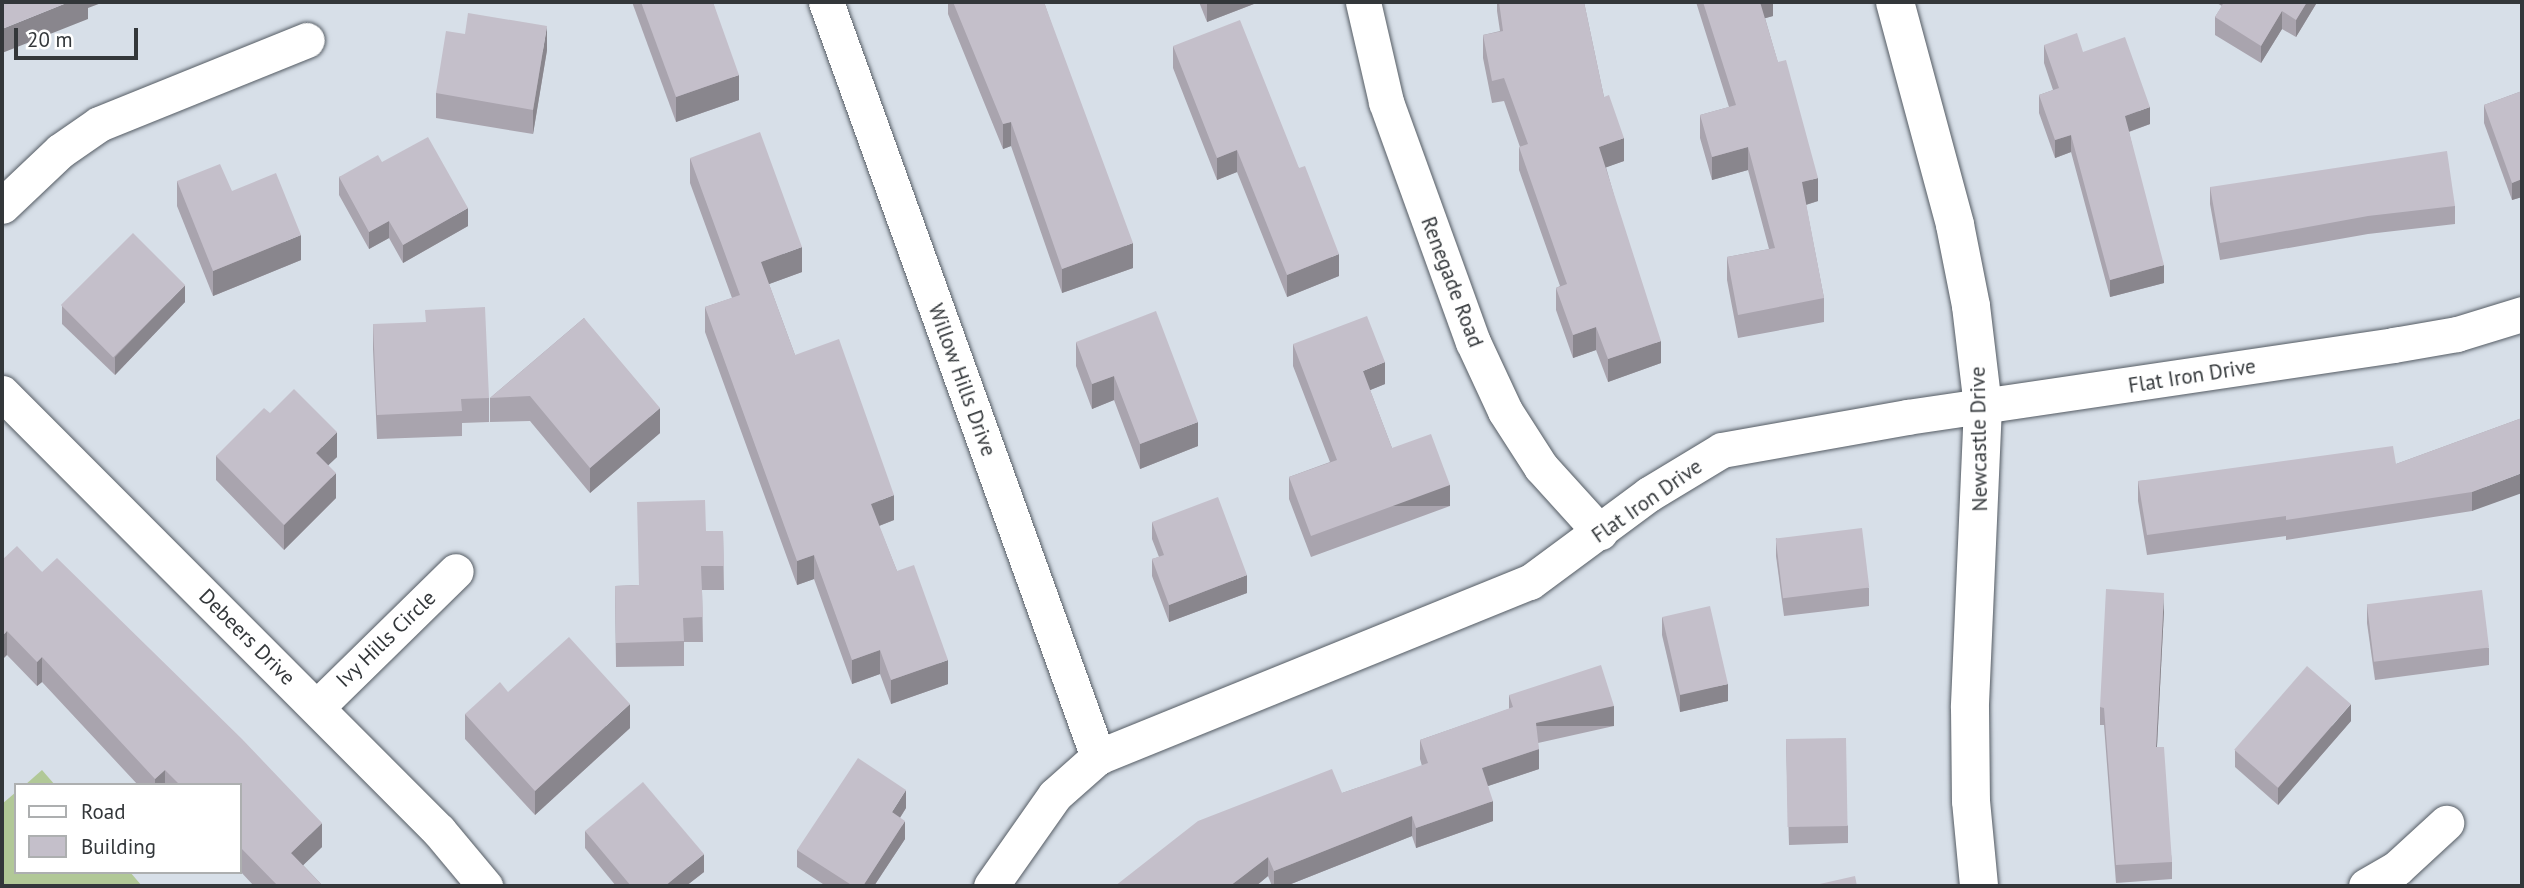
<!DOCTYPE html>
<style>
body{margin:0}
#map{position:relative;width:2524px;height:888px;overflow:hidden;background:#d7dfe8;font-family:"PT Sans",sans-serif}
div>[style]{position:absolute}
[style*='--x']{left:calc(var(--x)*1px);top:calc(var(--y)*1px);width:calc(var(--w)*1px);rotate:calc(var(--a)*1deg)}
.green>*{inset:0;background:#b1c897}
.roads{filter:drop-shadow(0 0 2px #555c64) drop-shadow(0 0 2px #555c64)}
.minor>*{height:35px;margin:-17.5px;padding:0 17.5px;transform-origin:17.5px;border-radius:17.5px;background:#fff}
.tertiary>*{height:38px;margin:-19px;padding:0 19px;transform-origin:19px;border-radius:19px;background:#fff}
.wall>*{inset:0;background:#a9a4ae}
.shaded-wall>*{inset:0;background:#89868d;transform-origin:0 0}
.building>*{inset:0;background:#c4bfca;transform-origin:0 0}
span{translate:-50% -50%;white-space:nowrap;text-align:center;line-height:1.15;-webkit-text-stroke:7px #fff;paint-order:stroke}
.street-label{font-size:21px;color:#33373a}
.frame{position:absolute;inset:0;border:4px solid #33373a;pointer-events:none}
.legend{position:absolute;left:14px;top:783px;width:228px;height:91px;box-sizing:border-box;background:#fff;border:2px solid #adafb0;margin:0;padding:9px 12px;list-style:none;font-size:21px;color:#33373a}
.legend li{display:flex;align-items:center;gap:14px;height:35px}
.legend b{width:35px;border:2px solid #adafb0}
.scale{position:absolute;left:14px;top:28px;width:124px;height:32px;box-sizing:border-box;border:4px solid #33373a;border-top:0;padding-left:9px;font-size:21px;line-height:24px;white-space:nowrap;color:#33373a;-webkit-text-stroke:5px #fff;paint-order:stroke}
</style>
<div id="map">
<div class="green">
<div style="clip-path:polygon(42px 770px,55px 785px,25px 785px)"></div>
<div style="clip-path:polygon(16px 792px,16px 872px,130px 872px,142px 886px,2px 886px,2px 804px)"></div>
</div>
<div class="roads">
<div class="minor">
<div style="--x:826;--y:2;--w:803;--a:70.19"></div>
<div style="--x:1363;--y:2;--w:103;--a:77"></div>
<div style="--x:1386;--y:102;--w:255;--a:70.1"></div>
<div style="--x:1473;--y:342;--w:76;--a:65.1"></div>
<div style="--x:1505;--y:411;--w:67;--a:57.3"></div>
<div style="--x:1541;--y:467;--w:88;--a:47.8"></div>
<div style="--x:2;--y:206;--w:80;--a:-43.5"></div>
<div style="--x:60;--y:151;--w:47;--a:-34.7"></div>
<div style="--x:99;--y:124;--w:224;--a:-22"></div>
<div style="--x:2;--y:393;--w:619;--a:45.07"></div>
<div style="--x:439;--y:831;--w:72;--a:50.1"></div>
<div style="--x:317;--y:707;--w:194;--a:-44.4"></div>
<div style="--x:991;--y:886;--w:111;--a:-54.9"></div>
<div style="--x:1055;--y:795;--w:57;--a:-41.5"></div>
<div style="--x:1098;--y:757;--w:466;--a:-22.1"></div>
<div style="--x:1530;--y:582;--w:148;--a:-36.5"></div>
<div style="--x:1649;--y:494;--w:85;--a:-31.1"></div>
<div style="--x:1722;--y:450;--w:188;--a:-10.1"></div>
<div style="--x:1907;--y:417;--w:491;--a:-8.4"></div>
<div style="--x:2393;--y:345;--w:65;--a:-9.8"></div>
<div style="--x:2457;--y:334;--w:68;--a:-17.1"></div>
<div style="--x:2366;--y:886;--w:36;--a:-30"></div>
<div style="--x:2397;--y:868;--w:67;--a:-42.6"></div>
</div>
<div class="tertiary">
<div style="--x:1895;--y:2;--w:231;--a:74.9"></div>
<div style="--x:1955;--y:225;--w:83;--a:78.8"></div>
<div style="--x:1971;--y:306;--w:101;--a:83.2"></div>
<div style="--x:1983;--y:406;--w:302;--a:92.5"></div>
<div style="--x:1970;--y:708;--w:93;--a:89.4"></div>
<div style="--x:1971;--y:801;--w:85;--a:84.6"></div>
</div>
</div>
<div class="wall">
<div style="clip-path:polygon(632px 2px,713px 2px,739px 100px,676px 122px)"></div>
<div style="clip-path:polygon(948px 2px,1044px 2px,1133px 268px,1062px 293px,1011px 146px,1003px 149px,948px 14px)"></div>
<div style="clip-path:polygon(1199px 2px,1259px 2px,1207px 22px)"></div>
<div style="clip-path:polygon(1497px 2px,1584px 2px,1604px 97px,1624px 161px,1606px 167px,1661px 363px,1608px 382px,1596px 350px,1573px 358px,1556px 310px,1556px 288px,1560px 286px,1519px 170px,1519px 147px,1520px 147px,1504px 101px,1492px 103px,1483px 58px,1483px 35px,1500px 31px,1497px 11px)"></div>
<div style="clip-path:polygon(1696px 2px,1773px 2px,1773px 16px,1765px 18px,1818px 201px,1806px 205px,1824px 298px,1824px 322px,1738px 338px,1727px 280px,1727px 257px,1769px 249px,1748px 170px,1712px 180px,1700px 138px,1700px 115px,1729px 107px)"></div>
<div style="clip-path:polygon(2215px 2px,2316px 2px,2316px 4px,2296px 37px,2282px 29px,2261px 63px,2215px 35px,2215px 17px,2222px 6px)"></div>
<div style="clip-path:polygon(2044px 45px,2083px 52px,2150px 124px,2129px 132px,2164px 283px,2110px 297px,2071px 152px,2055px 158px,2039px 113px,2039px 95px,2053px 90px,2044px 63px)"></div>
<div style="clip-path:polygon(1173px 46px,1299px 168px,1339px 276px,1287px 297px,1237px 172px,1217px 180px,1173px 68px)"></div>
<div style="clip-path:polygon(547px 50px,533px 134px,436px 118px,436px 93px)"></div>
<div style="clip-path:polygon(2522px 91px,2522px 197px,2512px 200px,2484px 123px,2484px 105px)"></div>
<div style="clip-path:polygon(690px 158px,802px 272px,769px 284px,795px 355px,894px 520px,879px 526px,897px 571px,948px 684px,891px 704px,880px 674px,852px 684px,814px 579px,797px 585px,705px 332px,705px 307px,732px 298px,690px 183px)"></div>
<div style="clip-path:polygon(382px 162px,468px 226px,403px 263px,389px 238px,369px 249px,339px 195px,339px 177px)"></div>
<div style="clip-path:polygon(177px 181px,232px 191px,301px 260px,213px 296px,177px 206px)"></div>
<div style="clip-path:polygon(2210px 187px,2455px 206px,2455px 224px,2368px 234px,2220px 260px,2210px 204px)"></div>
<div style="clip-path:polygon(185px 302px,115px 375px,62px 324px,62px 306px)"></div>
<div style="clip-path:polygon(584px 318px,660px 433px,590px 493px,530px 421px,490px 422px,490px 398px)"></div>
<div style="clip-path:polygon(373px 324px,489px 398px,489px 422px,462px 423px,462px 436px,377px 439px,373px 349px)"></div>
<div style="clip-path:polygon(1076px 342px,1198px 446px,1140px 469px,1114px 400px,1092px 409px,1076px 366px)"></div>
<div style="clip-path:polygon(1293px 344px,1385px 384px,1370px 390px,1392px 448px,1450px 506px,1311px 557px,1289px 499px,1289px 477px,1330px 462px,1293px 366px)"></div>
<div style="clip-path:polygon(270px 413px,337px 457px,328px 465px,336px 498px,284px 550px,216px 480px,216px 456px)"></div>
<div style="clip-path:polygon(2522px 418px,2472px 511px,2286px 540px,2286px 536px,2147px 555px,2138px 501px,2138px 481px,2396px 464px)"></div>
<div style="clip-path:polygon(1152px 522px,1247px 593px,1169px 622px,1152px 576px,1152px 559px,1159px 557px,1152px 539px)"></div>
<div style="clip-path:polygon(706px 531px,723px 531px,724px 590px,702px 590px,703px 642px,684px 642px,684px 666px,616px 667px,615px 586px,639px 585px)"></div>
<div style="clip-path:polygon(1776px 538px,1869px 588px,1869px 606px,1784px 616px,1776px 556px)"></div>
<div style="clip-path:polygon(2px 560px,42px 572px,322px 847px,303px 865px,323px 886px,254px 886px,240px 871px,240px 785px,138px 785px,42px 682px,37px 686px,7px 655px)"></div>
<div style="clip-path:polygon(2367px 606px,2489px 648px,2489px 665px,2375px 680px,2367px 623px)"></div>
<div style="clip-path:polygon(2164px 610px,2157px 747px,2172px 862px,2172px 879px,2116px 883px,2104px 725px,2100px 725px,2100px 707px)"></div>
<div style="clip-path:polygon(1662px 617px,1728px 701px,1680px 712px,1662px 635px)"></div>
<div style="clip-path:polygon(1509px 695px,1614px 726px,1538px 743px,1539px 769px,1488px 786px,1493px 821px,1416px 848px,1412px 836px,1286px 886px,1272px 886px,1268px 876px,1256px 886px,1115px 886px,1342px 793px,1422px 766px,1420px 759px,1420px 740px,1509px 709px)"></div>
<div style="clip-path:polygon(465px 714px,630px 728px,535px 815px,465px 739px)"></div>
<div style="clip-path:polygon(2351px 721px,2278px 805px,2235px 767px,2235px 750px)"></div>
<div style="clip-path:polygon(1786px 740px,1848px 826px,1848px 843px,1789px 845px)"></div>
<div style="clip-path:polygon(906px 808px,900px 818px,905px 839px,874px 886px,826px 886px,797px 867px,797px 850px)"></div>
<div style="clip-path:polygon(585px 831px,704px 872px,686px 886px,616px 886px,585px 848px)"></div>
</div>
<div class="shaded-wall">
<div style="clip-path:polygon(69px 2px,104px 2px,88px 8px,88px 19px,2px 53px,2px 29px)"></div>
<div style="clip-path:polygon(1213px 2px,1259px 2px,1207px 22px,1207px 4px)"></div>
<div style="clip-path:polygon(1759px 2px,1773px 2px,1773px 16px,1759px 20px)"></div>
<div style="clip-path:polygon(2307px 2px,2316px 2px,2316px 4px,2296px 37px,2296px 20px)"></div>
<div style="clip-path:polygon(2282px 11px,2282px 29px,2261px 63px,2261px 46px)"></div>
<div style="clip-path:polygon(547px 26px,547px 50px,533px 134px,533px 110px)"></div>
<div style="clip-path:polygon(739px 75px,739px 100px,676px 122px,676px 97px)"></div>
<div style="clip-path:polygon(2150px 107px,2150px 124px,2125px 133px,2125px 116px)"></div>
<div style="clip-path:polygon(1011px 122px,1011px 146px,1003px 149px,1003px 124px)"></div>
<div style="clip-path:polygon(2071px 135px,2071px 152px,2055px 158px,2055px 140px)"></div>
<div style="clip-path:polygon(1624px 138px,1624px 161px,1599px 170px,1599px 147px)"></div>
<div style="clip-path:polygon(1748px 147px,1748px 170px,1712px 180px,1712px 157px)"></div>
<div style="clip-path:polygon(1237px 150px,1237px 172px,1217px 180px,1217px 158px)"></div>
<div style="clip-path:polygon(1818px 178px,1818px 201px,1802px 206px,1802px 182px)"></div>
<div style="clip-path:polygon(2522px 179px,2522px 197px,2512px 200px,2512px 183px)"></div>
<div style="clip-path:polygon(468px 208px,468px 226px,403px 263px,403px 245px)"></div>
<div style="clip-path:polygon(389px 221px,389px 238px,369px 249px,369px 232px)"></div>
<div style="clip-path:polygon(301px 235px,301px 260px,213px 296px,213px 271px)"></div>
<div style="clip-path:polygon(1133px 243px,1133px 268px,1062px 293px,1062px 269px)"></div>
<div style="clip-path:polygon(802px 247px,802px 272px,761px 287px,761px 262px)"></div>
<div style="clip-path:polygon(1339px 254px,1339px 276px,1287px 297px,1287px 275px)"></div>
<div style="clip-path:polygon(2164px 265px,2164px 283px,2110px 297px,2110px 280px)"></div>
<div style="clip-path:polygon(185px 285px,185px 302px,115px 375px,115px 357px)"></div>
<div style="clip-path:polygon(1596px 327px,1596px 350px,1573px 358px,1573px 335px)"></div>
<div style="clip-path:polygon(1661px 341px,1661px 363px,1608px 382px,1608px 359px)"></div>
<div style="clip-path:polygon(1385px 362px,1385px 384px,1363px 393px,1363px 371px)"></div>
<div style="clip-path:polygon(1114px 376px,1114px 400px,1092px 409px,1092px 384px)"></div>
<div style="clip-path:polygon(660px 408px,660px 433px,590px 493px,590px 468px)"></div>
<div style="clip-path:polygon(1198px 422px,1198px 446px,1140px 469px,1140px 444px)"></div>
<div style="clip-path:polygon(337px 432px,337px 457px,316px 477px,316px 453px)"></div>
<div style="clip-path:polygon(336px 473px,336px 498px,284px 550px,284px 525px)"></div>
<div style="clip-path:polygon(2522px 473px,2522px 493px,2472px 511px,2472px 492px)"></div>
<div style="left:1450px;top:485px;width:21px;height:148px;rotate:90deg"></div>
<div style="clip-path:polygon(894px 495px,894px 520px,871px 529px,871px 504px)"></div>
<div style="clip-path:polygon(814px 555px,814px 579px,797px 585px,797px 561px)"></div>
<div style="clip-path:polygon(1247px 575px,1247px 593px,1169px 622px,1169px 605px)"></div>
<div style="clip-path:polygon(2164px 593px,2164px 610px,2156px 765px,2156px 747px)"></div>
<div style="clip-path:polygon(7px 631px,7px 655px,2px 660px,2px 636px)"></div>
<div style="clip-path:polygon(880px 650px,880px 674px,852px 684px,852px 660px)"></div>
<div style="clip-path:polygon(42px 657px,42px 682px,37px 686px,37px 662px)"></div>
<div style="clip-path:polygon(948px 660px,948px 684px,891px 704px,891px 680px)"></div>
<div style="clip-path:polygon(1728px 684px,1728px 701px,1680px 712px,1680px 694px)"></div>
<div style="clip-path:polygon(630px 704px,630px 728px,535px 815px,535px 791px)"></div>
<div style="clip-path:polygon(2351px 704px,2351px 721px,2278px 805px,2278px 788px)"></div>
<div style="left:1614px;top:706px;width:20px;height:80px;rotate:90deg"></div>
<div style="clip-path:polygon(1539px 749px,1539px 769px,1482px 788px,1482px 768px)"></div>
<div style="clip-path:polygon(165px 770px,165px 785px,155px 785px,155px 779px)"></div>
<div style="clip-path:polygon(906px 790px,906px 808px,892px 830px,892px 812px)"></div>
<div style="clip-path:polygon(1493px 801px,1493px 821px,1416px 848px,1416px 828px)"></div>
<div style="clip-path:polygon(1412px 816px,1412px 836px,1286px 886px,1274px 886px,1274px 871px)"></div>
<div style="clip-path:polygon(905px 821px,905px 839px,874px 886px,863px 886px)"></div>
<div style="clip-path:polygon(322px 823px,322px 847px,291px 877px,291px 853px)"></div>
<div style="clip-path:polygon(704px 854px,704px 872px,686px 886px,665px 886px)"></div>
<div style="clip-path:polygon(1268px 857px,1268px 876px,1256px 886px,1230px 886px)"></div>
</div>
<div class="building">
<div style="clip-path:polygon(2px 2px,69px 2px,2px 29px)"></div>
<div style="clip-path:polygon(641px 2px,713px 2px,739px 75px,676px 97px)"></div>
<div style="clip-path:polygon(953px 2px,1044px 2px,1133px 243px,1062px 269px,1011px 122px,1003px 124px)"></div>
<div style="clip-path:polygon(1499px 2px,1584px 2px,1604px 97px,1609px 95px,1624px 138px,1599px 147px,1661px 341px,1608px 359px,1596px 327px,1573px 335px,1556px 288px,1567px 284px,1519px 147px,1528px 144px,1504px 78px,1492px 81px,1483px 35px,1503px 31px)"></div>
<div style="clip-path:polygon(1703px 2px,1760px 2px,1778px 62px,1786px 60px,1818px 178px,1802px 182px,1824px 298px,1738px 315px,1727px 257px,1775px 248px,1748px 147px,1712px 157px,1700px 115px,1736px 105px)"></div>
<div style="clip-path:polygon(2224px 2px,2307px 2px,2296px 20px,2282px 11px,2261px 46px,2215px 17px)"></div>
<div style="clip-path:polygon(468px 13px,547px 26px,533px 110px,436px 93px,446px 31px,465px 34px)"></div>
<div style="clip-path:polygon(1240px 20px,1299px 168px,1305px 166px,1339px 254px,1287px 275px,1237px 150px,1217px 158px,1173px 46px)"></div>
<div style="clip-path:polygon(2077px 33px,2083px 52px,2125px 37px,2150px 107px,2125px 116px,2164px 265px,2110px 280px,2071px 135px,2055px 140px,2039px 95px,2059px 88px,2044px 45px)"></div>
<div style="clip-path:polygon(2522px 91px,2522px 179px,2512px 183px,2484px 105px)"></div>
<div style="clip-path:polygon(760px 132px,802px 247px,761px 262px,795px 355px,839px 339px,894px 495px,871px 504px,897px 571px,914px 565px,948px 660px,891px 680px,880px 650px,852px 660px,814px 555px,797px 561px,705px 307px,740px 295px,690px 158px)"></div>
<div style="clip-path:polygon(428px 137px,468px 208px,403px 245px,389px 221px,369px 232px,339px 177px,378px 155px,382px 162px)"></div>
<div style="clip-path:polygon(2447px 151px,2455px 206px,2368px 216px,2220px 243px,2210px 187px)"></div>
<div style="clip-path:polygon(220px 164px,232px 191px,276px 173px,301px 235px,213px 271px,177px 181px)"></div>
<div style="left:133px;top:233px;width:74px;height:102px;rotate:45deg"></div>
<div style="clip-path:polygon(485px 307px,489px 398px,461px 399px,462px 411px,377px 415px,373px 324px,426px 322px,425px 310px)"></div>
<div style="clip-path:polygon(1156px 311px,1198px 422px,1140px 444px,1114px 376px,1092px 384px,1076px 342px)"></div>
<div style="clip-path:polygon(1367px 316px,1385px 362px,1363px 371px,1392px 448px,1431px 434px,1450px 485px,1311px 536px,1289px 477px,1337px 460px,1293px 344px)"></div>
<div style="clip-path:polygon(584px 318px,660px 408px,590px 468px,530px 396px,490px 398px)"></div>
<div style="clip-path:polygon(294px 389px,337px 432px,316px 453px,336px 473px,284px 525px,216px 456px,264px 408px,270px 413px)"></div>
<div style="clip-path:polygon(2522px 418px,2522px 473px,2472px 492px,2286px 520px,2286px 516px,2147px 535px,2138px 481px,2393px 446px,2396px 464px)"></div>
<div style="clip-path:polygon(1218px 497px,1247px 575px,1169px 605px,1152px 559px,1164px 555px,1152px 522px)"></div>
<div style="clip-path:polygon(705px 500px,706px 531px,723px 531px,724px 566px,701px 566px,703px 617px,683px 618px,684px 641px,616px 643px,615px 586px,639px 585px,637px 502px)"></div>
<div style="left:1862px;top:528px;width:60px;height:87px;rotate:83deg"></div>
<div style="clip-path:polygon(17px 546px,42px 572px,57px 558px,242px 739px,322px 823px,291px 853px,323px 886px,278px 886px,240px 847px,240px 785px,180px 785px,165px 770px,155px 779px,42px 657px,37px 662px,7px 631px,2px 636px,2px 560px)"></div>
<div style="clip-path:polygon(2106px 589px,2164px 593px,2156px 747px,2164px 747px,2172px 862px,2116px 865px,2104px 708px,2100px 707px)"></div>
<div style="left:2482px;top:590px;width:58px;height:116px;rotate:83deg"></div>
<div style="left:1710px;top:606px;width:80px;height:49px;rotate:77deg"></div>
<div style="clip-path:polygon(569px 637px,630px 704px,535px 791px,465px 714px,500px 682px,508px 692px)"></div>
<div style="clip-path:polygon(1601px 665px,1614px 706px,1536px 723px,1539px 749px,1482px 768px,1493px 801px,1416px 828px,1412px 816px,1274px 871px,1268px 857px,1230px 886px,1115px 886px,1198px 821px,1332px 769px,1342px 793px,1428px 763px,1420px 740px,1513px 707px,1509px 695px)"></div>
<div style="left:2307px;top:666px;width:58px;height:111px;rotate:41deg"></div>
<div style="left:1846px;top:738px;width:88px;height:60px;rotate:89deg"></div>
<div style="clip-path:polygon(858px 758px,906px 790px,892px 812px,905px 821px,863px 886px,853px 886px,797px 850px)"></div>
<div style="clip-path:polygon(643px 782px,704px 854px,665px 886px,631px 886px,585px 831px)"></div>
<div style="clip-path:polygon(1855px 876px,1857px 886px,1811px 886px)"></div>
</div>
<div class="street-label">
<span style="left:1452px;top:282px;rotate:69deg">Renegade Road</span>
<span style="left:2192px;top:376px;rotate:-9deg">Flat Iron Drive</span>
<span style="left:962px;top:380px;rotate:70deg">Willow Hills Drive</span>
<span style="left:1979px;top:439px;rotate:-91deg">Newcastle Drive</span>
<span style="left:1647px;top:501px;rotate:-35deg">Flat Iron Drive</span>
<span style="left:247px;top:637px;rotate:45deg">Debeers Drive</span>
<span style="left:386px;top:639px;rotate:-44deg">Ivy Hills Circle</span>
</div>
<div class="frame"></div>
<ul class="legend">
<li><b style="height:9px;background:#fff"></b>Road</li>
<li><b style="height:19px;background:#c4bfca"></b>Building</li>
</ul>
<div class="scale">20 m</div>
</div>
